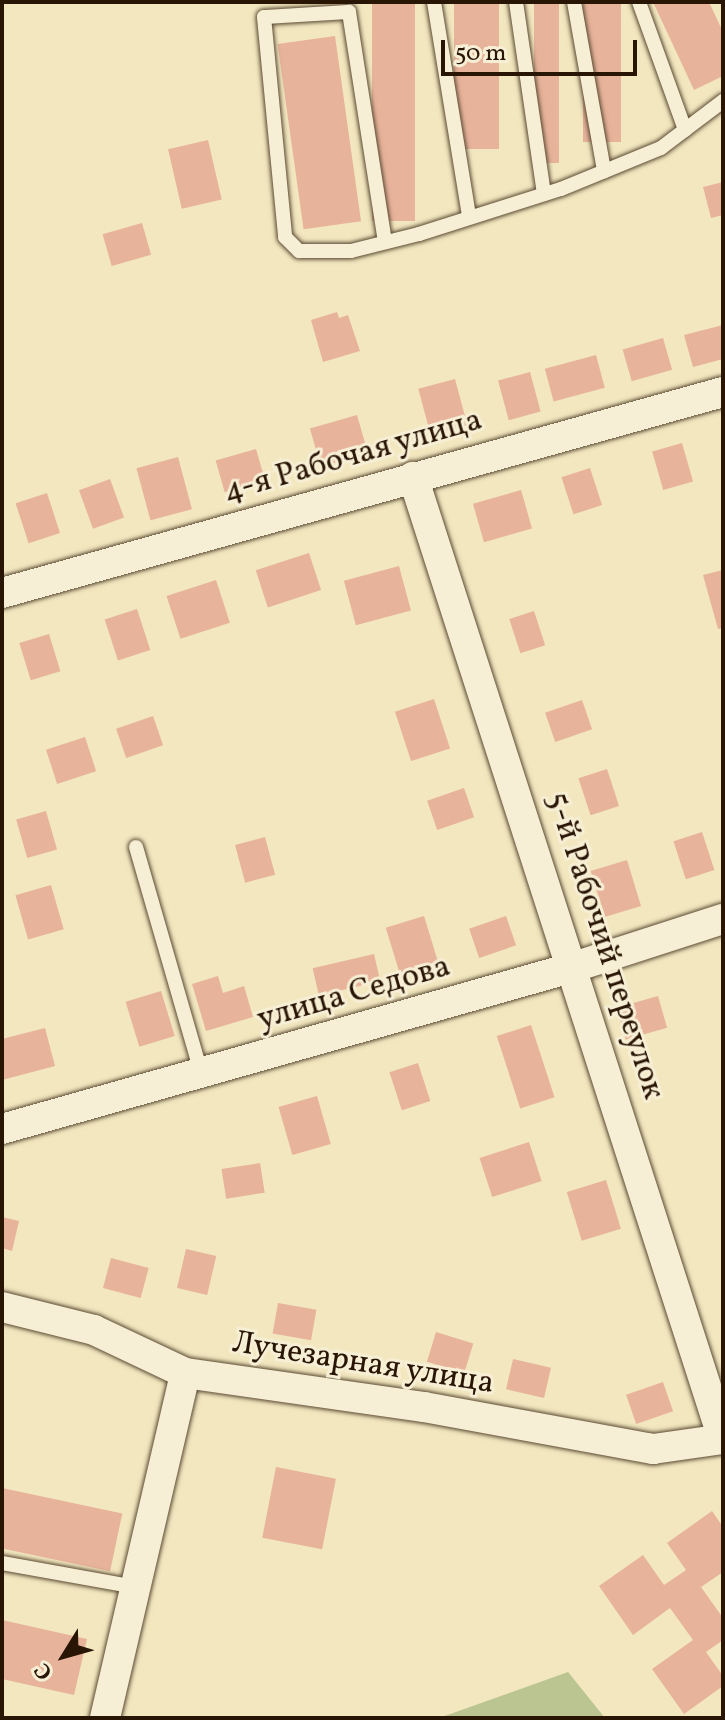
<!DOCTYPE html>
<meta charset="utf-8">
<style>
body{margin:0}
#map{position:relative;width:725px;height:1720px;overflow:hidden;background:#f2e7bf;font-family:Vollkorn,serif}
div>[style]{position:absolute}
[style*='--x']{left:calc(var(--x)*1px);top:calc(var(--y)*1px);width:calc(var(--w)*1px);rotate:calc(var(--a)*1deg)}
.green>*{inset:0;background:#bac592}
.building>*{inset:0;background:#e8b39b;transform-origin:0 0}
.roads{filter:drop-shadow(0 0 2px #5b4a33) drop-shadow(0 0 2px #5b4a33)}
.lane>*{height:14px;margin:-7px;padding:0 7px;transform-origin:7px;border-radius:7px;background:#f7efd5}
.street>*{height:30px;margin:-15px;padding:0 15px;transform-origin:15px;border-radius:15px;background:#f7efd5}
span{translate:-50% -50%;white-space:nowrap;text-align:center;line-height:1.15;-webkit-text-stroke:6px #f7efd5;paint-order:stroke}
.street-label{font-size:32px;color:#291504}
.frame{position:absolute;inset:0;border:4px solid #291504;pointer-events:none}
.north{position:absolute;left:24px;top:1616px;width:80px;height:80px;-webkit-text-stroke:6px #f7efd5;paint-order:stroke;rotate:233deg;font-size:22px;font-weight:700;line-height:32px;text-align:center;color:#291504}
.north::after{content:'';display:block;margin:auto;width:28px;height:36px;background:#291504;clip-path:polygon(50% 0,100% 100%,50% 72%,0 100%)}
.scale{position:absolute;left:441px;top:40px;width:196px;height:36px;box-sizing:border-box;border:4px solid #291504;border-top:0;padding-left:10px;font-size:24px;line-height:28px;white-space:nowrap;color:#291504;-webkit-text-stroke:6px #f7efd5;paint-order:stroke}
</style>
<div id="map">
<div class="green">
<div style="clip-path:polygon(568px 1672px,605px 1718px,439px 1718px)"></div>
</div>
<div class="building">
<div style="left:372px;top:2px;width:43px;height:219px"></div>
<div style="left:454px;top:2px;width:45px;height:147px"></div>
<div style="left:534px;top:2px;width:25px;height:161px"></div>
<div style="left:583px;top:2px;width:38px;height:140px"></div>
<div style="clip-path:polygon(653px 2px,709px 2px,723px 32px,723px 76px,694px 90px)"></div>
<div style="left:335px;top:36px;width:187px;height:58px;rotate:82deg"></div>
<div style="left:208px;top:140px;width:61px;height:41px;rotate:77deg"></div>
<div style="clip-path:polygon(723px 182px,723px 215px,711px 218px,703px 187px)"></div>
<div style="left:142px;top:223px;width:33px;height:41px;rotate:74deg"></div>
<div style="clip-path:polygon(337px 312px,339px 318px,348px 315px,360px 351px,323px 362px,311px 320px)"></div>
<div style="clip-path:polygon(723px 325px,723px 359px,693px 367px,684px 335px)"></div>
<div style="left:663px;top:338px;width:33px;height:42px;rotate:74deg"></div>
<div style="left:596px;top:355px;width:34px;height:53px;rotate:75deg"></div>
<div style="left:530px;top:372px;width:41px;height:33px;rotate:75deg"></div>
<div style="left:455px;top:379px;width:48px;height:38px;rotate:75deg"></div>
<div style="left:357px;top:415px;width:40px;height:49px;rotate:74deg"></div>
<div style="left:682px;top:443px;width:40px;height:31px;rotate:74deg"></div>
<div style="left:256px;top:449px;width:33px;height:42px;rotate:74deg"></div>
<div style="left:178px;top:457px;width:54px;height:43px;rotate:75deg"></div>
<div style="left:590px;top:468px;width:39px;height:30px;rotate:72deg"></div>
<div style="left:110px;top:479px;width:41px;height:33px;rotate:70deg"></div>
<div style="left:521px;top:490px;width:40px;height:50px;rotate:74deg"></div>
<div style="left:47px;top:493px;width:42px;height:33px;rotate:72deg"></div>
<div style="left:309px;top:553px;width:39px;height:56px;rotate:72deg"></div>
<div style="left:399px;top:566px;width:46px;height:57px;rotate:75deg"></div>
<div style="clip-path:polygon(723px 570px,723px 628px,718px 629px,703px 575px)"></div>
<div style="left:216px;top:580px;width:45px;height:52px;rotate:72deg"></div>
<div style="left:137px;top:609px;width:43px;height:34px;rotate:72deg"></div>
<div style="left:534px;top:611px;width:36px;height:26px;rotate:72deg"></div>
<div style="left:49px;top:634px;width:39px;height:31px;rotate:73deg"></div>
<div style="left:434px;top:699px;width:52px;height:41px;rotate:72deg"></div>
<div style="left:582px;top:700px;width:31px;height:39px;rotate:71deg"></div>
<div style="left:153px;top:716px;width:31px;height:39px;rotate:71deg"></div>
<div style="left:85px;top:737px;width:36px;height:41px;rotate:72deg"></div>
<div style="left:607px;top:769px;width:39px;height:30px;rotate:72deg"></div>
<div style="left:464px;top:788px;width:31px;height:39px;rotate:71deg"></div>
<div style="left:46px;top:811px;width:40px;height:31px;rotate:74deg"></div>
<div style="left:702px;top:832px;width:40px;height:30px;rotate:72deg"></div>
<div style="left:265px;top:837px;width:39px;height:31px;rotate:75deg"></div>
<div style="left:627px;top:860px;width:48px;height:38px;rotate:73deg"></div>
<div style="left:51px;top:885px;width:46px;height:37px;rotate:74deg"></div>
<div style="left:424px;top:916px;width:50px;height:40px;rotate:73deg"></div>
<div style="left:506px;top:916px;width:31px;height:39px;rotate:71deg"></div>
<div style="left:374px;top:954px;width:28px;height:63px;rotate:77deg"></div>
<div style="clip-path:polygon(218px 976px,223px 993px,244px 986px,253px 1017px,206px 1031px,192px 984px)"></div>
<div style="left:161px;top:991px;width:47px;height:37px;rotate:73deg"></div>
<div style="left:658px;top:996px;width:33px;height:43px;rotate:74deg"></div>
<div style="left:531px;top:1025px;width:76px;height:36px;rotate:72deg"></div>
<div style="clip-path:polygon(45px 1028px,55px 1066px,2px 1080px,2px 1039px)"></div>
<div style="left:418px;top:1063px;width:40px;height:30px;rotate:72deg"></div>
<div style="left:317px;top:1096px;width:50px;height:40px;rotate:74deg"></div>
<div style="left:529px;top:1142px;width:41px;height:52px;rotate:72deg"></div>
<div style="left:260px;top:1163px;width:30px;height:39px;rotate:81deg"></div>
<div style="left:606px;top:1180px;width:51px;height:41px;rotate:73deg"></div>
<div style="clip-path:polygon(2px 1217px,19px 1221px,12px 1251px,2px 1248px)"></div>
<div style="left:186px;top:1249px;width:31px;height:40px;rotate:13deg"></div>
<div style="left:111px;top:1258px;width:39px;height:31px;rotate:15deg"></div>
<div style="left:278px;top:1303px;width:39px;height:31px;rotate:10deg"></div>
<div style="left:436px;top:1332px;width:39px;height:31px;rotate:17deg"></div>
<div style="left:513px;top:1359px;width:39px;height:31px;rotate:13deg"></div>
<div style="left:663px;top:1382px;width:31px;height:39px;rotate:71deg"></div>
<div style="left:276px;top:1467px;width:61px;height:72px;rotate:11deg"></div>
<div style="left:2px;top:1488px;width:123px;height:59px;rotate:12deg"></div>
<div style="clip-path:polygon(712px 1511px,723px 1527px,723px 1572px,701px 1587px,723px 1618px,723px 1640px,706px 1652px,723px 1676px,723px 1686px,684px 1714px,652px 1669px,693px 1640px,670px 1608px,633px 1635px,599px 1586px,643px 1555px,664px 1585px,686px 1570px,667px 1543px)"></div>
<div style="clip-path:polygon(2px 1620px,87px 1639px,74px 1695px,2px 1679px)"></div>
</div>
<div class="roads">
<div class="lane">
<div style="--x:434;--y:2;--w:217;--a:80.7"></div>
<div style="--x:516;--y:2;--w:194;--a:81.7"></div>
<div style="--x:574;--y:2;--w:172;--a:79.9"></div>
<div style="--x:639;--y:2;--w:136;--a:70.2"></div>
<div style="--x:385;--y:242;--w:233;--a:-98.9"></div>
<div style="--x:349;--y:12;--w:85;--a:176.6"></div>
<div style="--x:264;--y:17;--w:221;--a:84.5"></div>
<div style="--x:285;--y:237;--w:20;--a:45"></div>
<div style="--x:299;--y:251;--w:52;--a:0"></div>
<div style="--x:351;--y:251;--w:70;--a:-14"></div>
<div style="--x:419;--y:234;--w:149;--a:-17.6"></div>
<div style="--x:561;--y:189;--w:108;--a:-22.3"></div>
<div style="--x:661;--y:148;--w:78;--a:-37.2"></div>
<div style="--x:136;--y:847;--w:237;--a:73.9"></div>
<div style="--x:2;--y:1563;--w:135;--a:10.2"></div>
</div>
<div class="street">
<div style="--x:2;--y:593;--w:748;--a:-15.58"></div>
<div style="--x:2;--y:1129;--w:594;--a:-15.81"></div>
<div style="--x:574;--y:967;--w:157;--a:-17.9"></div>
<div style="--x:2;--y:1307;--w:95;--a:14"></div>
<div style="--x:94;--y:1330;--w:101;--a:25.3"></div>
<div style="--x:185;--y:1373;--w:241;--a:8.1"></div>
<div style="--x:424;--y:1407;--w:233;--a:10.4"></div>
<div style="--x:653;--y:1449;--w:71;--a:-8.1"></div>
<div style="--x:723;--y:1439;--w:1011;--a:-107.86"></div>
<div style="--x:105;--y:1718;--w:354;--a:-76.9"></div>
</div>
</div>
<div class="street-label">
<span style="left:353px;top:457px;rotate:-16deg">4-я Рабочая улица</span>
<span style="left:604px;top:946px;rotate:72deg">5-й Рабочий переулок</span>
<span style="left:354px;top:994px;rotate:-16deg">улица Седова</span>
<span style="left:363px;top:1364px;rotate:9deg">Лучезарная улица</span>
</div>
<div class="frame"></div>
<div class="north">С</div>
<div class="scale">50 m</div>
</div>
